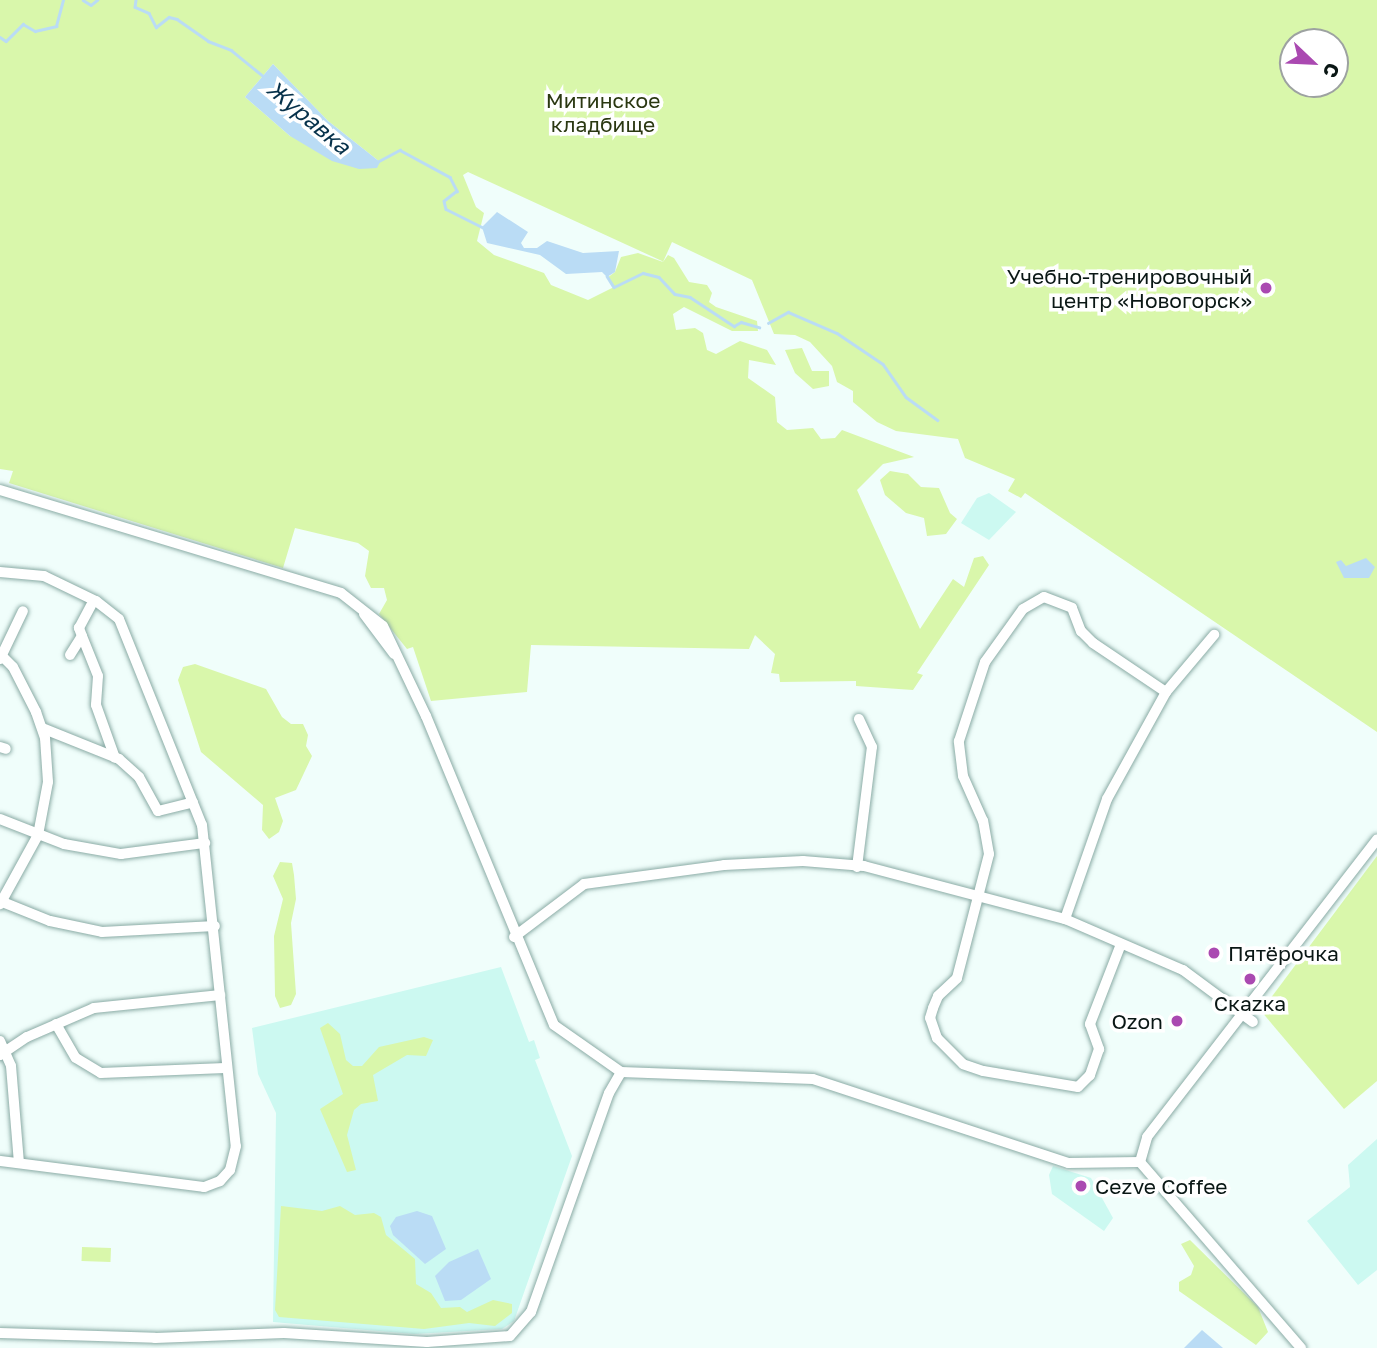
<!DOCTYPE html>
<meta charset="utf-8">
<style>
body{margin:0}
#map{position:relative;width:1377px;height:1348px;overflow:hidden;background:#f0fefb;font-family:"Golos Text",sans-serif}
div>[style]{position:absolute}
[style*='--x']{left:calc(var(--x)*1px);top:calc(var(--y)*1px);width:calc(var(--w)*1px);rotate:calc(var(--a)*1deg)}
.built>*{inset:0;background:#ccf9f1}
.green>*{inset:0;background:#d9f7ab;transform-origin:0 0}
.water>*{inset:0;background:#badcf5}
.stream>*{height:2.5px;margin:-1.25px;padding:0 1.25px;transform-origin:1.25px;border-radius:1.25px;background:#badcf5}
.roads{filter:drop-shadow(0 0 2px #8aaba5) drop-shadow(0 0 2px #8aaba5)}
.minor>*{height:10px;margin:-5px;padding:0 5px;transform-origin:5px;border-radius:5px;background:#fff}
.dots>*{width:19px;height:19px;translate:-50% -50%;box-sizing:border-box;border:4px solid #fff;border-radius:50%}
span{translate:-50% -50%;white-space:nowrap;text-align:center;line-height:1.15;-webkit-text-stroke:7px #fff;paint-order:stroke}
.park-label{font-size:21px;color:#2b3812}
.poi-label{font-size:21px;color:#0a1715}
.right{translate:-100% -50%;text-align:right}
.left{translate:0 -50%;text-align:left}
.water-label{font-size:23px;color:#06314a;font-style:italic}
.north{position:absolute;left:1279px;top:28px;width:70px;height:70px;box-sizing:border-box;background:#fff;border:2px solid #9da2a1;border-radius:50%;rotate:113deg;font-size:19px;font-weight:700;line-height:28px;text-align:center;color:#0a1715}
.north::after{content:'';display:block;margin:auto;width:24px;height:32px;background:#aa49b1;clip-path:polygon(50% 0,100% 100%,50% 72%,0 100%)}
</style>
<div id="map">
<div class="built">
<div style="clip-path:polygon(989px 493px,1016px 512px,989px 540px,961px 523px,977px 498px)"></div>
<div style="clip-path:polygon(501px 967px,529px 1042px,534px 1040px,540px 1058px,535px 1060px,572px 1156px,514px 1321px,502px 1329px,414px 1334px,273px 1322px,276px 1113px,258px 1074px,252px 1028px)"></div>
<div style="clip-path:polygon(1377px 1139px,1377px 1270px,1358px 1285px,1307px 1221px,1350px 1187px,1348px 1165px)"></div>
<div style="clip-path:polygon(1053px 1166px,1091px 1178px,1113px 1218px,1104px 1231px,1052px 1194px,1049px 1175px)"></div>
</div>
<div class="green">
<div style="clip-path:polygon(evenodd,0 0,1377px 0,1377px 732px,1025px 493px,1021px 498px,1008px 491px,1015px 479px,965px 458px,958px 439px,896px 431px,877px 422px,853px 402px,853px 391px,837px 382px,832px 366px,810px 342px,795px 335px,774px 334px,752px 280px,672px 242px,663px 262px,668px 255px,674px 258px,689px 282px,707px 285px,712px 293px,709px 302px,716px 307px,757px 321px,758px 331px,732px 331px,684px 307px,673px 314px,676px 330px,695px 328px,703px 333px,707px 350px,716px 354px,740px 341px,767px 350px,776px 365px,749px 360px,748px 378px,775px 397px,777px 422px,787px 430px,813px 428px,821px 439px,835px 438px,842px 430px,914px 457px,883px 464px,857px 490px,920px 629px,953px 579px,964px 587px,974px 558px,983px 556px,989px 565px,917px 673px,923px 675px,913px 690px,856px 686px,856px 681px,780px 682px,779px 674px,771px 673px,775px 654px,755px 635px,749px 649px,531px 645px,527px 692px,431px 701px,413px 647px,407px 649px,379px 614px,387px 600px,384px 588px,371px 588px,365px 576px,369px 551px,358px 543px,295px 528px,283px 568px,9px 483px,13px 471px,0 469px,0 0,1293px 42px,1335px 42px,1335px 84px,1293px 84px,1293px 42px,0 0,273px 64px,328px 121px,380px 162px,290px 136px,245px 97px,273px 64px,0 0,468px 172px,662px 261px,663px 262px,638px 253px,621px 257px,615px 272px,607px 278px,614px 287px,588px 300px,551px 285px,544px 273px,494px 255px,477px 241px,484px 213px,476px 207px,463px 175px,468px 172px)"></div>
<div style="clip-path:polygon(802px 348px,812px 371px,829px 371px,829px 386px,813px 389px,795px 373px,785px 350px)"></div>
<div style="clip-path:polygon(890px 471px,908px 474px,921px 487px,939px 488px,950px 513px,957px 519px,946px 534px,927px 536px,924px 518px,906px 513px,885px 495px,880px 480px)"></div>
<div style="clip-path:polygon(195px 664px,266px 689px,282px 717px,291px 724px,303px 724px,308px 735px,306px 746px,312px 756px,296px 790px,275px 798px,283px 821px,279px 832px,269px 839px,262px 830px,263px 805px,201px 752px,178px 680px,183px 667px)"></div>
<div style="clip-path:polygon(1377px 856px,1377px 1081px,1344px 1109px,1261px 1011px)"></div>
<div style="clip-path:polygon(280px 862px,292px 863px,294px 875px,296px 899px,291px 923px,296px 994px,291px 1005px,280px 1008px,275px 996px,274px 936px,283px 899px,273px 876px)"></div>
<div style="clip-path:polygon(328px 1023px,340px 1034px,346px 1060px,353px 1066px,362px 1066px,379px 1047px,424px 1037px,433px 1040px,426px 1056px,407px 1055px,373px 1075px,378px 1101px,361px 1104px,354px 1110px,347px 1135px,356px 1170px,347px 1172px,320px 1109px,343px 1094px,320px 1028px)"></div>
<div style="clip-path:polygon(281px 1206px,322px 1211px,340px 1206px,355px 1215px,374px 1213px,381px 1217px,386px 1235px,415px 1259px,416px 1284px,431px 1293px,441px 1308px,460px 1307px,467px 1312px,493px 1300px,512px 1304px,512px 1313px,495px 1326px,469px 1323px,424px 1329px,279px 1317px,275px 1310px)"></div>
<div style="clip-path:polygon(1190px 1240px,1258px 1307px,1268px 1332px,1256px 1345px,1179px 1291px,1179px 1282px,1191px 1275px,1194px 1266px,1181px 1244px)"></div>
<div style="left:82px;top:1247px;width:29px;height:14px;rotate:2deg"></div>
</div>
<div class="water">
<div style="clip-path:polygon(273px 64px,328px 121px,380px 162px,377px 168px,359px 169px,332px 161px,290px 136px,245px 97px)"></div>
<div style="clip-path:polygon(497px 212px,528px 232px,521px 243px,524px 248px,537px 248px,547px 241px,583px 253px,619px 251px,615px 272px,607px 277px,602px 272px,566px 274px,540px 255px,487px 243px,482px 227px)"></div>
<div style="clip-path:polygon(1366px 558px,1375px 567px,1369px 578px,1344px 578px,1336px 562px,1341px 560px,1346px 566px)"></div>
<div style="clip-path:polygon(417px 1211px,432px 1216px,446px 1249px,425px 1264px,393px 1235px,390px 1226px,396px 1217px)"></div>
<div style="clip-path:polygon(478px 1249px,491px 1279px,461px 1300px,445px 1301px,435px 1276px,449px 1262px)"></div>
<div style="clip-path:polygon(1202px 1330px,1223px 1348px,1184px 1348px)"></div>
</div>
<div class="stream">
<div style="--x:83;--y:0;--w:9;--a:32"></div>
<div style="--x:91;--y:5;--w:8;--a:-40"></div>
<div style="--x:136;--y:0;--w:7;--a:98"></div>
<div style="--x:135;--y:7;--w:15;--a:23"></div>
<div style="--x:149;--y:13;--w:16;--a:63"></div>
<div style="--x:156;--y:27;--w:16;--a:-38"></div>
<div style="--x:169;--y:17;--w:8;--a:14"></div>
<div style="--x:177;--y:19;--w:38;--a:35"></div>
<div style="--x:208;--y:41;--w:25;--a:21"></div>
<div style="--x:231;--y:50;--w:40;--a:39"></div>
<div style="--x:0;--y:37;--w:7;--a:34"></div>
<div style="--x:6;--y:41;--w:24;--a:-45"></div>
<div style="--x:23;--y:24;--w:14;--a:30"></div>
<div style="--x:35;--y:31;--w:22;--a:-13"></div>
<div style="--x:56;--y:26;--w:27;--a:-75"></div>
<div style="--x:377;--y:162;--w:26;--a:-28"></div>
<div style="--x:400;--y:150;--w:57;--a:28.4"></div>
<div style="--x:450;--y:177;--w:16;--a:63"></div>
<div style="--x:457;--y:191;--w:16;--a:142"></div>
<div style="--x:444;--y:201;--w:8;--a:76"></div>
<div style="--x:446;--y:209;--w:42;--a:26.6"></div>
<div style="--x:607;--y:276;--w:13;--a:58"></div>
<div style="--x:614;--y:287;--w:32;--a:-26"></div>
<div style="--x:643;--y:273;--w:16;--a:14"></div>
<div style="--x:659;--y:277;--w:23;--a:47"></div>
<div style="--x:675;--y:294;--w:15;--a:11"></div>
<div style="--x:690;--y:297;--w:53;--a:33.4"></div>
<div style="--x:734;--y:326;--w:8;--a:-30"></div>
<div style="--x:741;--y:322;--w:19;--a:16"></div>
<div style="--x:768;--y:323;--w:23;--a:-29"></div>
<div style="--x:788;--y:312;--w:53;--a:23.2"></div>
<div style="--x:837;--y:333;--w:55;--a:34"></div>
<div style="--x:883;--y:364;--w:40;--a:55.1"></div>
<div style="--x:906;--y:397;--w:39;--a:36"></div>
</div>
<div class="roads">
<div class="minor">
<div style="--x:0;--y:490;--w:356;--a:16.8"></div>
<div style="--x:341;--y:593;--w:53;--a:38.2"></div>
<div style="--x:383;--y:626;--w:100;--a:64.5"></div>
<div style="--x:426;--y:716;--w:334;--a:67.5"></div>
<div style="--x:554;--y:1025;--w:82;--a:35"></div>
<div style="--x:621;--y:1072;--w:192;--a:2.1"></div>
<div style="--x:813;--y:1079;--w:268;--a:18.2"></div>
<div style="--x:1068;--y:1163;--w:72;--a:-0.8"></div>
<div style="--x:0;--y:572;--w:44;--a:5.2"></div>
<div style="--x:44;--y:576;--w:58;--a:25.7"></div>
<div style="--x:96;--y:601;--w:29;--a:38"></div>
<div style="--x:119;--y:619;--w:222;--a:68.1"></div>
<div style="--x:202;--y:825;--w:323;--a:84"></div>
<div style="--x:236;--y:1146;--w:25;--a:104"></div>
<div style="--x:230;--y:1170;--w:15;--a:132"></div>
<div style="--x:220;--y:1181;--w:17;--a:159"></div>
<div style="--x:204;--y:1187;--w:206;--a:-172.7"></div>
<div style="--x:364;--y:614;--w:50;--a:53.1"></div>
<div style="--x:82;--y:636;--w:9;--a:-111"></div>
<div style="--x:79;--y:628;--w:26;--a:-62"></div>
<div style="--x:0;--y:654;--w:18;--a:45"></div>
<div style="--x:13;--y:667;--w:51;--a:62.9"></div>
<div style="--x:36;--y:712;--w:28;--a:71"></div>
<div style="--x:45;--y:738;--w:44;--a:86.1"></div>
<div style="--x:48;--y:782;--w:54;--a:100.7"></div>
<div style="--x:38;--y:835;--w:79;--a:118.8"></div>
<div style="--x:70;--y:655;--w:22;--a:-58"></div>
<div style="--x:82;--y:636;--w:43;--a:68.2"></div>
<div style="--x:98;--y:676;--w:29;--a:94"></div>
<div style="--x:96;--y:705;--w:56;--a:70.3"></div>
<div style="--x:0;--y:659;--w:53;--a:-64.4"></div>
<div style="--x:42;--y:728;--w:83;--a:21.9"></div>
<div style="--x:119;--y:759;--w:27;--a:42"></div>
<div style="--x:139;--y:777;--w:39;--a:61"></div>
<div style="--x:158;--y:811;--w:36;--a:-14"></div>
<div style="--x:0;--y:747;--w:6;--a:18"></div>
<div style="--x:0;--y:819;--w:69;--a:21.3"></div>
<div style="--x:64;--y:844;--w:58;--a:10"></div>
<div style="--x:121;--y:854;--w:85;--a:-7.5"></div>
<div style="--x:857;--y:867;--w:121;--a:-82.9"></div>
<div style="--x:872;--y:747;--w:31;--a:-115"></div>
<div style="--x:0;--y:901;--w:54;--a:21.8"></div>
<div style="--x:50;--y:921;--w:53;--a:11.9"></div>
<div style="--x:102;--y:932;--w:113;--a:-3"></div>
<div style="--x:1065;--y:919;--w:127;--a:-70.7"></div>
<div style="--x:1107;--y:799;--w:122;--a:-61.1"></div>
<div style="--x:1166;--y:692;--w:75;--a:-49.9"></div>
<div style="--x:514;--y:937;--w:88;--a:-37.1"></div>
<div style="--x:584;--y:884;--w:141;--a:-7.7"></div>
<div style="--x:724;--y:865;--w:79;--a:-2.9"></div>
<div style="--x:803;--y:861;--w:61;--a:4.7"></div>
<div style="--x:864;--y:866;--w:208;--a:14.8"></div>
<div style="--x:1065;--y:919;--w:129;--a:23.4"></div>
<div style="--x:1183;--y:970;--w:87;--a:36.6"></div>
<div style="--x:1121;--y:944;--w:86;--a:111.2"></div>
<div style="--x:1090;--y:1024;--w:27;--a:70"></div>
<div style="--x:1099;--y:1049;--w:28;--a:109"></div>
<div style="--x:1090;--y:1075;--w:17;--a:135"></div>
<div style="--x:1078;--y:1087;--w:96;--a:-170.4"></div>
<div style="--x:983;--y:1071;--w:21;--a:-161"></div>
<div style="--x:963;--y:1064;--w:37;--a:-135"></div>
<div style="--x:937;--y:1038;--w:21;--a:-109"></div>
<div style="--x:930;--y:1018;--w:10;--a:-73"></div>
<div style="--x:933;--y:1008;--w:13;--a:-67"></div>
<div style="--x:938;--y:996;--w:26;--a:-43"></div>
<div style="--x:957;--y:978;--w:128;--a:-75.5"></div>
<div style="--x:989;--y:854;--w:34;--a:-100"></div>
<div style="--x:983;--y:821;--w:49;--a:-114"></div>
<div style="--x:963;--y:776;--w:35;--a:-97"></div>
<div style="--x:959;--y:741;--w:83;--a:-71.8"></div>
<div style="--x:985;--y:662;--w:65;--a:-54.4"></div>
<div style="--x:1023;--y:609;--w:24;--a:-30"></div>
<div style="--x:1044;--y:597;--w:30;--a:21"></div>
<div style="--x:1072;--y:608;--w:25;--a:69"></div>
<div style="--x:1081;--y:631;--w:17;--a:45"></div>
<div style="--x:1093;--y:643;--w:88;--a:33.9"></div>
<div style="--x:56;--y:1024;--w:39;--a:60"></div>
<div style="--x:76;--y:1058;--w:29;--a:31"></div>
<div style="--x:101;--y:1073;--w:124;--a:-2.3"></div>
<div style="--x:0;--y:1041;--w:27;--a:66"></div>
<div style="--x:11;--y:1066;--w:97;--a:85.3"></div>
<div style="--x:0;--y:1055;--w:32;--a:-34"></div>
<div style="--x:27;--y:1037;--w:73;--a:-23.4"></div>
<div style="--x:94;--y:1008;--w:127;--a:-5.9"></div>
<div style="--x:1140;--y:1162;--w:26;--a:-74"></div>
<div style="--x:1147;--y:1137;--w:376;--a:-52.3"></div>
<div style="--x:1140;--y:1162;--w:246;--a:49.1"></div>
<div style="--x:0;--y:1333;--w:155;--a:1.8"></div>
<div style="--x:155;--y:1338;--w:129;--a:-2.2"></div>
<div style="--x:284;--y:1333;--w:143;--a:3.6"></div>
<div style="--x:427;--y:1342;--w:83;--a:-4.1"></div>
<div style="--x:510;--y:1336;--w:32;--a:-49"></div>
<div style="--x:531;--y:1312;--w:232;--a:-70.4"></div>
<div style="--x:609;--y:1093;--w:24;--a:-60"></div>
</div>
</div>
<div class="dots">
<div style="left:1266px;top:288px;background:#aa49b1"></div>
<div style="left:1214px;top:953px;background:#aa49b1"></div>
<div style="left:1250px;top:979px;background:#aa49b1"></div>
<div style="left:1177px;top:1021px;background:#aa49b1"></div>
<div style="left:1081px;top:1186px;background:#aa49b1"></div>
</div>
<div class="park-label">
<span style="left:603px;top:112px">Митинское<br>кладбище</span>
</div>
<div class="poi-label">
<span class="right" style="left:1252px;top:288px">Учебно-тренировочный<br>центр «Новогорск»</span>
<span class="left" style="left:1228px;top:953px">Пятёрочка</span>
<span style="left:1250px;top:1003px">Скаzка</span>
<span class="right" style="left:1163px;top:1021px">Ozon</span>
<span class="left" style="left:1095px;top:1186px">Cezve Coffee</span>
</div>
<div class="water-label">
<span style="left:309px;top:117px;rotate:40deg">Журавка</span>
</div>
<div class="north">С</div>
</div>
